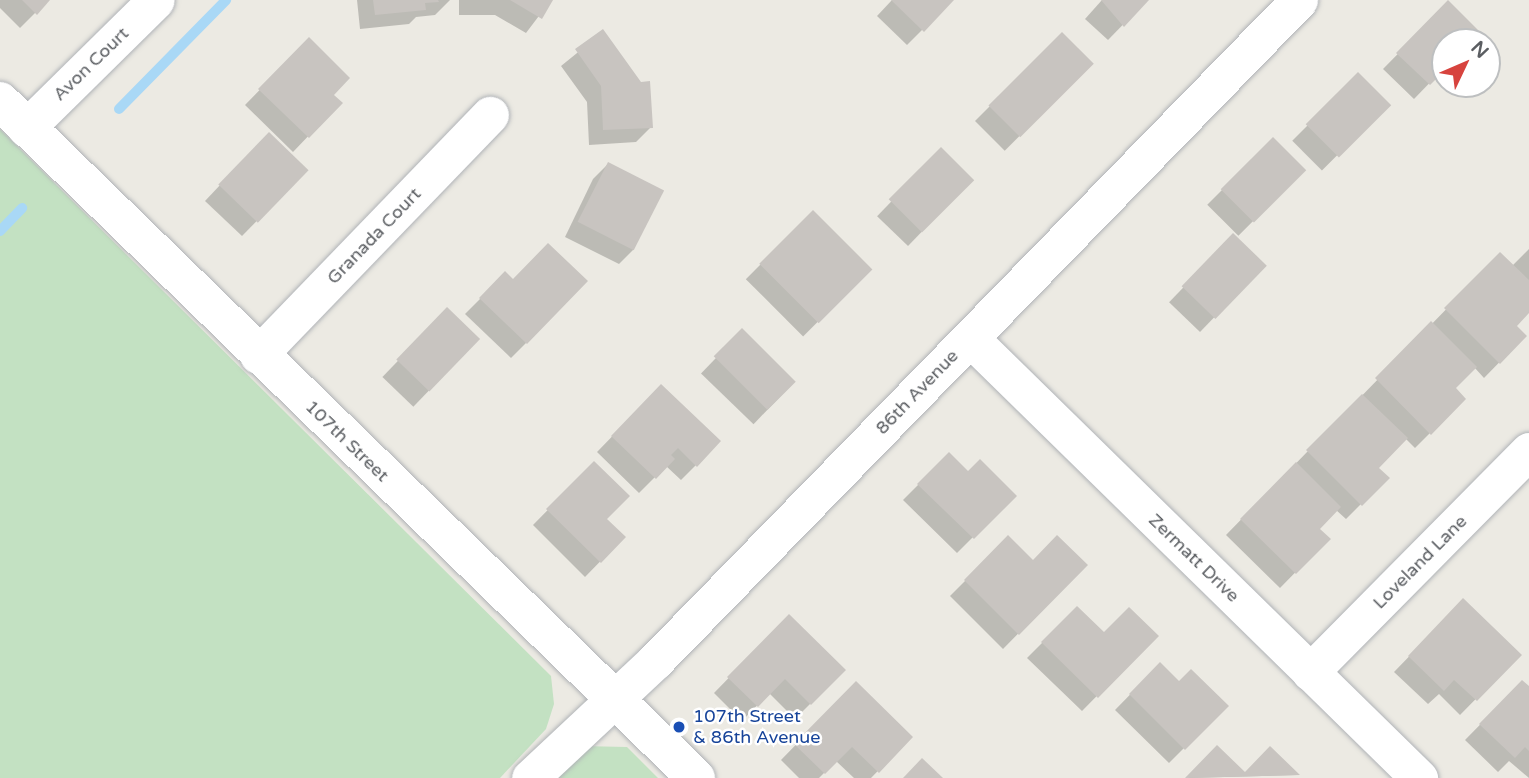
<!DOCTYPE html>
<style>
body{margin:0}
#map{position:relative;width:1529px;height:778px;overflow:hidden;background:#eceae3;font-family:"Varela Round",sans-serif}
div>[style]{position:absolute}
[style*='--x']{left:calc(var(--x)*1px);top:calc(var(--y)*1px);width:calc(var(--w)*1px);rotate:calc(var(--a)*1deg)}
.green>*{inset:0;background:#c3e1c2}
.shadow>*{inset:0;background:#0003;transform-origin:0 0}
.stream>*{height:10px;margin:-5px;padding:0 5px;transform-origin:5px;border-radius:5px;background:#a9d8f6}
.building>*{inset:0;background:#c8c4c0;transform-origin:0 0}
.roads{filter:drop-shadow(0 0 2px #b0b3b7) drop-shadow(0 0 2px #b0b3b7)}
.street>*{height:37px;margin:-18.5px;padding:0 18.5px;transform-origin:18.5px;border-radius:18.5px;background:#fff}
.secondary>*{height:38px;margin:-19px;padding:0 19px;transform-origin:19px;border-radius:19px;background:#fff}
.dots>*{width:19px;height:19px;translate:-50% -50%;box-sizing:border-box;border:4px solid #fff;border-radius:50%}
span{translate:-50% -50%;white-space:nowrap;text-align:center;line-height:1.15;-webkit-text-stroke:5px #fff;paint-order:stroke}
.street-label{font-size:18px;color:#5b5e62}
.transit-label{font-size:18px;color:#164399}
.left{translate:0 -50%;text-align:left}
.north{position:absolute;left:1431px;top:28px;width:70px;height:70px;box-sizing:border-box;background:#fff;border:2px solid #bdbfc0;border-radius:50%;rotate:46deg;font-size:19px;font-weight:700;line-height:28px;text-align:center;color:#5b5e62}
.north::after{content:'';display:block;margin:auto;width:24px;height:32px;background:#d7433e;clip-path:polygon(50% 0,100% 100%,50% 72%,0 100%)}
</style>
<div id="map">
<div class="green">
<div style="clip-path:polygon(0 129px,551px 676px,554px 704px,546px 729px,500px 778px,0 778px)"></div>
<div style="clip-path:polygon(581px 746px,627px 747px,658px 778px,550px 778px)"></div>
</div>
<div class="shadow">
<div style="clip-path:polygon(0 0,48px 0,20px 28px,0 8px)"></div>
<div style="clip-path:polygon(357px 0,450px 0,435px 15px,416px 17px,409px 24px,360px 29px)"></div>
<div style="clip-path:polygon(459px 0,551px 0,526px 33px,495px 15px,459px 15px)"></div>
<div style="clip-path:polygon(892px 0,952px 0,907px 45px,877px 16px)"></div>
<div style="clip-path:polygon(1102px 0,1147px 0,1108px 40px,1085px 19px)"></div>
<div style="clip-path:polygon(1448px 3px,1469px 42px,1445px 42px,1445px 67px,1414px 99px,1383px 69px)"></div>
<div style="clip-path:polygon(603px 32px,640px 84px,651px 127px,636px 142px,589px 145px,587px 102px,561px 66px)"></div>
<div style="left:1062px;top:34px;width:42px;height:123px;rotate:45deg"></div>
<div style="clip-path:polygon(309px 40px,331px 95px,340px 103px,293px 152px,245px 105px)"></div>
<div style="left:1358px;top:75px;width:42px;height:93px;rotate:45deg"></div>
<div style="left:1273px;top:139px;width:44px;height:93px;rotate:45deg"></div>
<div style="clip-path:polygon(254px 149px,307px 170px,242px 236px,205px 201px)"></div>
<div style="left:941px;top:150px;width:43px;height:92px;rotate:44deg"></div>
<div style="clip-path:polygon(608px 164px,634px 249px,619px 264px,565px 237px,593px 179px)"></div>
<div style="left:813px;top:212px;width:81px;height:95px;rotate:45deg"></div>
<div style="left:1233px;top:236px;width:43px;height:92px;rotate:44deg"></div>
<div style="clip-path:polygon(1529px 249px,1529px 311px,1514px 326px,1525px 336px,1484px 378px,1474px 367px,1453px 388px,1464px 399px,1415px 448px,1405px 438px,1376px 468px,1387px 478px,1346px 519px,1336px 510px,1318px 529px,1328px 539px,1280px 588px,1226px 535px,1500px 254px,1512px 266px)"></div>
<div style="clip-path:polygon(505px 274px,513px 281px,526px 343px,511px 358px,465px 314px)"></div>
<div style="left:447px;top:310px;width:43px;height:93px;rotate:44deg"></div>
<div style="left:742px;top:331px;width:73px;height:59px;rotate:44deg"></div>
<div style="clip-path:polygon(661px 386px,719px 442px,681px 480px,666px 466px,639px 493px,597px 452px)"></div>
<div style="clip-path:polygon(949px 454px,968px 473px,1014px 496px,957px 553px,903px 500px)"></div>
<div style="clip-path:polygon(594px 463px,605px 519px,624px 537px,585px 577px,533px 525px)"></div>
<div style="clip-path:polygon(1008px 538px,1033px 562px,1085px 565px,1003px 649px,950px 596px)"></div>
<div style="clip-path:polygon(1463px 601px,1519px 655px,1460px 715px,1439px 694px,1428px 704px,1394px 672px)"></div>
<div style="clip-path:polygon(1077px 608px,1104px 635px,1156px 636px,1082px 711px,1027px 658px)"></div>
<div style="clip-path:polygon(789px 616px,844px 670px,795px 719px,769px 693px,742px 721px,714px 693px)"></div>
<div style="clip-path:polygon(1160px 664px,1179px 684px,1226px 706px,1169px 763px,1115px 710px)"></div>
<div style="clip-path:polygon(1522px 682px,1529px 689px,1529px 778px,1509px 761px,1498px 772px,1465px 740px)"></div>
<div style="clip-path:polygon(856px 683px,911px 737px,871px 778px,854px 778px,836px 761px,819px 778px,799px 778px,781px 760px)"></div>
<div style="clip-path:polygon(1217px 748px,1245px 774px,1270px 749px,1297px 775px,1188px 778px)"></div>
</div>
<div class="stream">
<div style="--x:119;--y:109;--w:153;--a:-45.5"></div>
<div style="--x:0;--y:231;--w:32;--a:-46"></div>
</div>
<div class="building">
<div style="clip-path:polygon(22px 0,50px 0,37px 15px)"></div>
<div style="clip-path:polygon(373px 0,438px 0,439px 2px,425px 3px,426px 10px,375px 15px)"></div>
<div style="clip-path:polygon(510px 0,553px 0,542px 19px)"></div>
<div style="clip-path:polygon(891px 0,954px 0,924px 32px)"></div>
<div style="clip-path:polygon(1101px 0,1149px 0,1124px 27px)"></div>
<div style="clip-path:polygon(1448px 0,1481px 33px,1472px 42px,1445px 42px,1445px 70px,1430px 85px,1396px 53px)"></div>
<div style="clip-path:polygon(603px 29px,641px 82px,650px 81px,653px 128px,603px 130px,601px 86px,575px 49px)"></div>
<div style="left:1062px;top:32px;width:45px;height:104px;rotate:45deg"></div>
<div style="clip-path:polygon(309px 37px,350px 78px,334px 95px,343px 103px,309px 138px,258px 89px)"></div>
<div style="left:1358px;top:72px;width:47px;height:74px;rotate:45deg"></div>
<div style="left:269px;top:132px;width:55px;height:73px;rotate:44deg"></div>
<div style="left:1273px;top:137px;width:47px;height:74px;rotate:45deg"></div>
<div style="left:941px;top:147px;width:47px;height:74px;rotate:45deg"></div>
<div style="left:608px;top:162px;width:63px;height:67px;rotate:27deg"></div>
<div style="left:813px;top:210px;width:84px;height:76px;rotate:45deg"></div>
<div style="left:1233px;top:233px;width:47px;height:74px;rotate:44deg"></div>
<div style="clip-path:polygon(548px 243px,588px 281px,527px 344px,479px 298px,505px 271px,513px 279px)"></div>
<div style="clip-path:polygon(1500px 252px,1529px 280px,1529px 313px,1517px 326px,1527px 336px,1500px 364px,1444px 308px)"></div>
<div style="left:447px;top:307px;width:46px;height:73px;rotate:44deg"></div>
<div style="clip-path:polygon(1431px 321px,1477px 367px,1456px 388px,1466px 399px,1431px 435px,1375px 378px)"></div>
<div style="left:742px;top:328px;width:76px;height:40px;rotate:45deg"></div>
<div style="clip-path:polygon(661px 384px,721px 441px,697px 467px,678px 448px,671px 455px,675px 459px,656px 479px,611px 436px)"></div>
<div style="clip-path:polygon(1362px 394px,1408px 438px,1379px 468px,1390px 478px,1362px 506px,1306px 450px)"></div>
<div style="clip-path:polygon(949px 452px,968px 471px,980px 459px,1017px 496px,974px 539px,917px 484px)"></div>
<div style="clip-path:polygon(594px 461px,630px 496px,607px 519px,626px 537px,601px 563px,546px 509px)"></div>
<div style="clip-path:polygon(1296px 462px,1341px 507px,1320px 529px,1331px 539px,1296px 574px,1240px 519px)"></div>
<div style="clip-path:polygon(1008px 535px,1033px 560px,1057px 535px,1088px 565px,1019px 635px,964px 580px)"></div>
<div style="clip-path:polygon(1463px 598px,1522px 655px,1477px 701px,1454px 680px,1444px 691px,1408px 656px)"></div>
<div style="clip-path:polygon(1077px 606px,1104px 632px,1129px 607px,1159px 636px,1098px 698px,1041px 642px)"></div>
<div style="clip-path:polygon(789px 614px,846px 670px,811px 705px,785px 679px,758px 707px,727px 677px)"></div>
<div style="clip-path:polygon(1160px 662px,1179px 681px,1191px 669px,1229px 706px,1185px 750px,1129px 694px)"></div>
<div style="clip-path:polygon(1522px 680px,1529px 686px,1529px 751px,1525px 747px,1515px 758px,1479px 724px)"></div>
<div style="clip-path:polygon(856px 681px,913px 737px,879px 773px,852px 747px,825px 774px,794px 744px)"></div>
<div style="clip-path:polygon(1217px 745px,1245px 772px,1270px 746px,1300px 775px,1185px 778px)"></div>
<div style="clip-path:polygon(922px 758px,943px 778px,903px 778px)"></div>
</div>
<div class="roads">
<div class="street">
<div style="--x:26;--y:128;--w:182;--a:-44.6"></div>
<div style="--x:970;--y:338;--w:629;--a:44.42"></div>
<div style="--x:258;--y:355;--w:334;--a:-46"></div>
<div style="--x:1310;--y:672;--w:311;--a:-45.3"></div>
<div style="--x:530;--y:778;--w:171;--a:-43.1"></div>
<div style="--x:655;--y:661;--w:923;--a:-45.75"></div>
</div>
<div class="secondary">
<div style="--x:0;--y:101;--w:971;--a:44.21"></div>
</div>
</div>
<div class="dots">
<div style="left:679px;top:727px;background:#1a4fb4"></div>
</div>
<div class="street-label">
<span style="left:91px;top:64px;rotate:-44deg">Avon Court</span>
<span style="left:374px;top:236px;rotate:-46deg">Granada Court</span>
<span style="left:917px;top:392px;rotate:-46deg">86th Avenue</span>
<span style="left:347px;top:441px;rotate:44deg">107th Street</span>
<span style="left:1194px;top:558px;rotate:44deg">Zermatt Drive</span>
<span style="left:1420px;top:562px;rotate:-45deg">Loveland Lane</span>
</div>
<div class="transit-label">
<span class="left" style="left:693px;top:727px">107th Street<br>&amp; 86th Avenue</span>
</div>
<div class="north">N</div>
</div>
